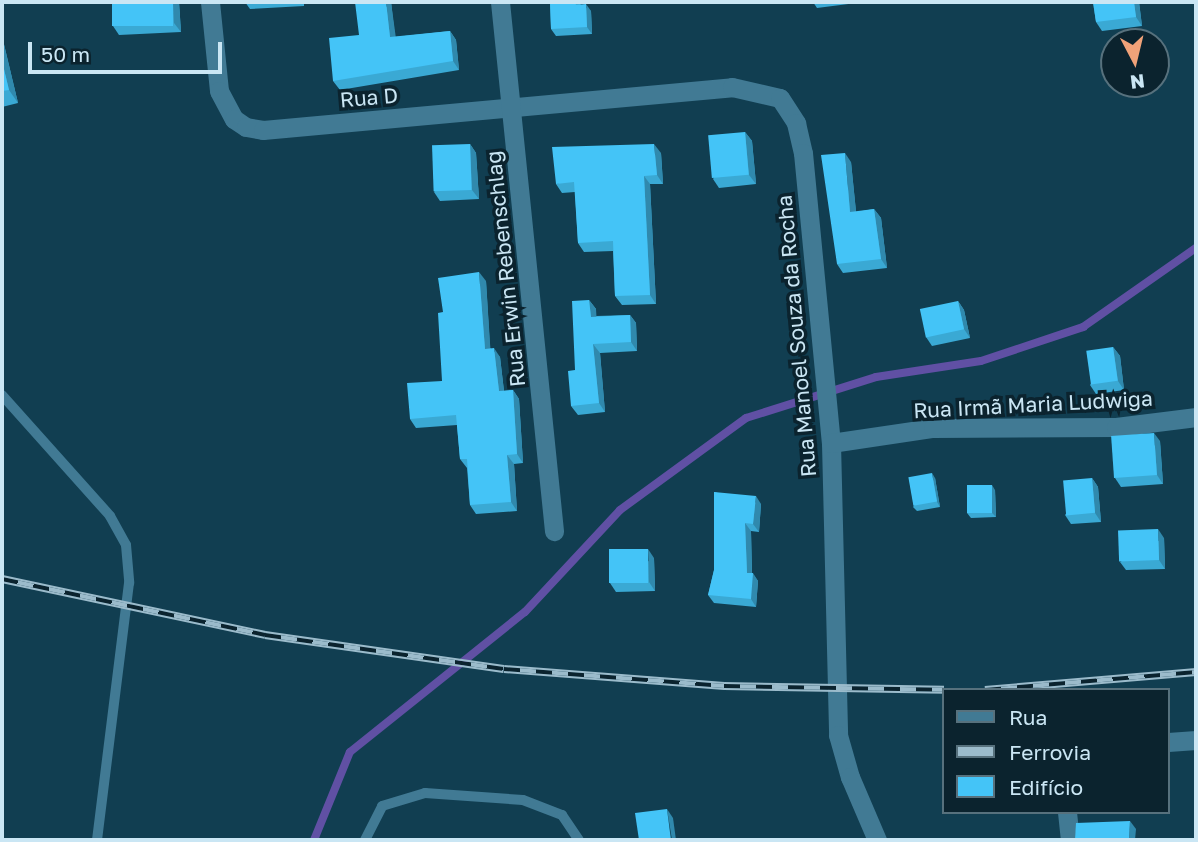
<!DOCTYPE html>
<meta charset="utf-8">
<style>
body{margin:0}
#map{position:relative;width:1198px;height:842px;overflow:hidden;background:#113e51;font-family:"Golos Text",sans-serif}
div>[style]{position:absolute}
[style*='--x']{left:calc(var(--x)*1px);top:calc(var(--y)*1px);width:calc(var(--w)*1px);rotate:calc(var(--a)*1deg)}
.stream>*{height:8px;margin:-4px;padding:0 4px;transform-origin:4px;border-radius:4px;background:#6050a4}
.lane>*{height:10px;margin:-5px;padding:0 5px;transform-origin:5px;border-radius:5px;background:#417a94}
.street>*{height:19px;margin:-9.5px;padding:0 9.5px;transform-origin:9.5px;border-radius:9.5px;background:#417a94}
.rail>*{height:8px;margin-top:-4px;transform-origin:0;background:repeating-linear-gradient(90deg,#0b232e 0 16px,#9bbbcb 0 32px);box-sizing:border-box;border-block:2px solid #9bbbcb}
.wall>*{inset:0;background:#3aa9d4}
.shaded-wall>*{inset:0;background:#3089ad}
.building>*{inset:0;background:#44c4f7;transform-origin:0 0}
span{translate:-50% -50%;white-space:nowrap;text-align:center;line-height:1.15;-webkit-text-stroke:7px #0b232e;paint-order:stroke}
.street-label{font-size:21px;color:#cae6f4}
.frame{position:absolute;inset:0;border:4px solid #cae6f4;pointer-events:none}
.legend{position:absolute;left:942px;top:688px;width:228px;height:126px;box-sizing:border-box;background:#0b232e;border:2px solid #57717d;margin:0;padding:9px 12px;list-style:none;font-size:21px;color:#cae6f4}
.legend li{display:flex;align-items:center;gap:14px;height:35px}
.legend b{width:35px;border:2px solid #57717d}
.north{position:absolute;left:1100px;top:28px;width:70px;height:70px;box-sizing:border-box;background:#0b232e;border:2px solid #57717d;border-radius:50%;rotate:173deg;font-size:19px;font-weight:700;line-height:28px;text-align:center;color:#cae6f4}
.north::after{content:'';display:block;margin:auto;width:24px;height:32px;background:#f0a279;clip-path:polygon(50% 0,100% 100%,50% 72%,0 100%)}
.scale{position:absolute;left:28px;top:42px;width:194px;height:32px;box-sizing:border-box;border:4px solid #cae6f4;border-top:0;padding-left:9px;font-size:21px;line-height:24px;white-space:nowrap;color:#cae6f4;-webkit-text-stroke:5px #0b232e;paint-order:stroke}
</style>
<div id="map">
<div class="stream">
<div style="--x:314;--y:840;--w:95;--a:-67.8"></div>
<div style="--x:350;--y:752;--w:224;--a:-38.7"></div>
<div style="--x:525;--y:612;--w:139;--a:-47"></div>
<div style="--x:620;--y:510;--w:156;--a:-36.1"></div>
<div style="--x:746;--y:418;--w:136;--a:-17.5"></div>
<div style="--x:876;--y:377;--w:106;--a:-8.7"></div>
<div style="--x:981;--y:361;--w:108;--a:-18.4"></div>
<div style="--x:1083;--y:327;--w:138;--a:-35"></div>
</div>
<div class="lane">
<div style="--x:2;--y:395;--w:162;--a:48.2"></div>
<div style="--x:110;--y:516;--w:33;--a:61"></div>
<div style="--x:126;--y:545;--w:38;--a:85"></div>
<div style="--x:129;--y:583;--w:259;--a:97.1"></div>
<div style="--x:365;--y:840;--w:38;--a:-63"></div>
<div style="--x:382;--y:806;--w:45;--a:-16.8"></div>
<div style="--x:425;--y:793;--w:98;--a:4.1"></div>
<div style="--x:523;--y:800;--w:42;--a:21"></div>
<div style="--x:562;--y:815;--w:30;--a:56"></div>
</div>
<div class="street">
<div style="--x:210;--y:2;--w:89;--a:84.2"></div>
<div style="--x:219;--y:91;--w:32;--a:62"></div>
<div style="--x:234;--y:119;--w:14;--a:34"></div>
<div style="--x:246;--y:127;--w:17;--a:10"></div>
<div style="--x:263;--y:130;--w:471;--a:-5.2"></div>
<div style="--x:732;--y:87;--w:49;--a:12.9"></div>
<div style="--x:780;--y:98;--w:30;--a:57"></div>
<div style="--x:796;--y:123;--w:31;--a:77"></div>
<div style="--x:803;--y:153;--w:291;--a:84.5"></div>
<div style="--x:831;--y:443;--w:292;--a:88.6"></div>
<div style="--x:838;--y:735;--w:44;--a:74.1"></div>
<div style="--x:850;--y:777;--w:69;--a:66.8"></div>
<div style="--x:500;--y:2;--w:532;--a:84.17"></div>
<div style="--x:831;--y:443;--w:103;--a:-8.4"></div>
<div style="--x:933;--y:428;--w:183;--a:-0.3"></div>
<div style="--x:1116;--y:427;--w:81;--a:-7.1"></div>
<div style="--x:1168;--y:742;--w:28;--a:-4"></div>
<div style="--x:1067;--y:812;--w:28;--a:84"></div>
</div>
<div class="rail">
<div style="--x:2;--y:579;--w:269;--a:12"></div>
<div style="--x:265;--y:635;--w:241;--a:8.1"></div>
<div style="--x:504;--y:669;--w:221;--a:4.4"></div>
<div style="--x:724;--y:686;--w:220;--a:1"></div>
<div style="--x:985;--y:690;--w:212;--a:-4.9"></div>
</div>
<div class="wall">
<div style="clip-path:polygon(112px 2px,179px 2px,181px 32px,119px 35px,113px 26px)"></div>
<div style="clip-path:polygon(245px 2px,304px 2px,304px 6px,250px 9px)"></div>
<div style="clip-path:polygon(391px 2px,395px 37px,450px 31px,456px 40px,459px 70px,340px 90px,333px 81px,359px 35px)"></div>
<div style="clip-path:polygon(550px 2px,580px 2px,580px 4px,591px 11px,592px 34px,556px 36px,551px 29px)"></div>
<div style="clip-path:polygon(813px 2px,864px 2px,817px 8px)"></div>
<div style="clip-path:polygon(1093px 2px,1139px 2px,1142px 26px,1102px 31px,1096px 22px)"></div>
<div style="clip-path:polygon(2px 36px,18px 103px,2px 107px)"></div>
<div style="clip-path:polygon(745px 132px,752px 141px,756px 184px,719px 188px,713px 179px)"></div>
<div style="clip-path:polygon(470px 144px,476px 153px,479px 199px,440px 201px,434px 192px)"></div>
<div style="clip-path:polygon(661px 153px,663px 184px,650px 184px,656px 304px,622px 305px,615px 296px,613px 251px,584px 252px,578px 243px,575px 192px,562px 193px,556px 184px)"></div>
<div style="clip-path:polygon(851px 162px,856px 212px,874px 209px,881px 218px,887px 268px,843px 273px,837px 264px)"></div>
<div style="clip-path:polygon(486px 281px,490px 348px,500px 357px,504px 391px,513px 390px,519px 399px,523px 463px,514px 464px,517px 511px,476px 514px,470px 505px,467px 468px,460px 459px,457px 425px,416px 428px,410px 419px,442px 381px,443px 312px)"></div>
<div style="clip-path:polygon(589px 300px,596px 309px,596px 316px,630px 315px,636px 323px,637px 351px,600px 353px,605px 412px,578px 415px,571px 406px,575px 370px)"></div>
<div style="clip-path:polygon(958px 301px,964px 310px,970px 338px,932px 346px,926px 337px)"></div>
<div style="clip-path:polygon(1113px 347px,1120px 356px,1124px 390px,1096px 394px,1090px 385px)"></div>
<div style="clip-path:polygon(1160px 441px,1163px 484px,1121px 487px,1115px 478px)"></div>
<div style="clip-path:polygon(935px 478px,940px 507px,917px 511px,913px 507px)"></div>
<div style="clip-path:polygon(1092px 478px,1098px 487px,1101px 522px,1071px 524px,1065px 515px)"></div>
<div style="clip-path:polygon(995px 490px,996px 517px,971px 518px,967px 513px)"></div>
<div style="clip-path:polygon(714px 492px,761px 504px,759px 532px,751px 531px,752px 573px,758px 581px,756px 607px,714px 603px,708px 595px,714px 570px)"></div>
<div style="clip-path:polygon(1164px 538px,1165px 569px,1126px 570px,1120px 562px)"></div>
<div style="clip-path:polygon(654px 558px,655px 591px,616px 592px,610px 583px)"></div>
</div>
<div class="shaded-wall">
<div style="clip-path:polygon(173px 2px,179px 2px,181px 32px,174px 23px)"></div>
<div style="clip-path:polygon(386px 2px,391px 2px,397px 46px,390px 37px)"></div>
<div style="clip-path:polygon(1134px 2px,1139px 2px,1142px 26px,1136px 17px)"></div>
<div style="clip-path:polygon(586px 4px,591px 11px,592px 34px,587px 27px)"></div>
<div style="clip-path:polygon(450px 31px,456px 40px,459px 70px,453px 61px)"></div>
<div style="clip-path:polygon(2px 36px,18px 103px,9px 90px,2px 61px)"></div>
<div style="clip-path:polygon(745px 132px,752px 141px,756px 184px,749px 175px)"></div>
<div style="clip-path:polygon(470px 144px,476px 153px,479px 199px,472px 190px)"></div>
<div style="clip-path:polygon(654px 144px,661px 153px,663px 184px,657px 175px)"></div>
<div style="clip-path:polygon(845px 153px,851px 162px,857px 221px,850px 212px)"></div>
<div style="clip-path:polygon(644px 176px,650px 184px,656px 304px,650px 295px)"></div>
<div style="clip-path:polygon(874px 209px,881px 218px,887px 268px,881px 259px)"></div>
<div style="clip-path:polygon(479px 272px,486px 281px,491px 358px,485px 349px)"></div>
<div style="clip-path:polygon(589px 300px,596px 309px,597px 326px,591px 317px)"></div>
<div style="clip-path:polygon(958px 301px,964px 310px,970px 338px,964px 329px)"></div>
<div style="clip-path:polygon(630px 315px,636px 323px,637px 351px,631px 342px)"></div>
<div style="clip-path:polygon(593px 344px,600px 353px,605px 412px,599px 403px)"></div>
<div style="clip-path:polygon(1113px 347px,1120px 356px,1124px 390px,1118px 381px)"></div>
<div style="clip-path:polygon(494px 348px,500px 357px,505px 400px,499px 391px)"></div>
<div style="clip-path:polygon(513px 390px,519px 399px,523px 463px,517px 454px)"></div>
<div style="clip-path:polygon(1154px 433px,1160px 441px,1163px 484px,1157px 475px)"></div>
<div style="clip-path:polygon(507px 455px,514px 464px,517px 511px,511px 502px)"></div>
<div style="clip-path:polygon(932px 473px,935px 478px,940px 507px,937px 502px)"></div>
<div style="clip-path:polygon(1092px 478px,1098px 487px,1101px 522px,1095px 513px)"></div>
<div style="clip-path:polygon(992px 485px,995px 490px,996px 517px,992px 513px)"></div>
<div style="clip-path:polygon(756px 496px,761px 504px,759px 532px,753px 524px)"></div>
<div style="clip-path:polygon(745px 523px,751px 531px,752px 579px,753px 573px,758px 581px,756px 607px,751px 599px,747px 573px)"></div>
<div style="clip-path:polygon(1158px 529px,1164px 538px,1165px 569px,1159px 560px)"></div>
<div style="clip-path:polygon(648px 549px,654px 558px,655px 591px,649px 582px)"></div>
<div style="clip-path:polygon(667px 809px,673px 818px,676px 840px,672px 840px)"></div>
<div style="clip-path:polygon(1130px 821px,1136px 829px,1135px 840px,1129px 840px)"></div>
</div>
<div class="building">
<div style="left:112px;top:2px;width:61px;height:24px"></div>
<div style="clip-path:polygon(355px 2px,386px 2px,390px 37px,450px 31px,453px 61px,333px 81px,329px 38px,359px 35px)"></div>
<div style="clip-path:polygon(550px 2px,575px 2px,576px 5px,586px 4px,587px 27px,551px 29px)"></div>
<div style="clip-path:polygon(1093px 2px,1134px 2px,1136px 17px,1096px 22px)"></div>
<div style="clip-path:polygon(2px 61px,9px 90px,2px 91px)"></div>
<div style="left:745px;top:132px;width:43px;height:37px;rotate:85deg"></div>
<div style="left:470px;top:144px;width:46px;height:38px;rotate:88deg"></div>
<div style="clip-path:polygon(654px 144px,657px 175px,644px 176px,650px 295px,615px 296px,613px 241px,578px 243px,574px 182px,556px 184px,552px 147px)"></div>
<div style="clip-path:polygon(845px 153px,850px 212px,874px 209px,881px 259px,837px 264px,821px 155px)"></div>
<div style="clip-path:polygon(479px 272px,485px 349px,494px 348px,499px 391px,513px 390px,517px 454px,507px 455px,511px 502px,470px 505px,467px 459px,460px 459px,456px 415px,410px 419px,407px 383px,442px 381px,438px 313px,443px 312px,438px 278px)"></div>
<div style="clip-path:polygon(589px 300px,591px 317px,630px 315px,631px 342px,593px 344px,599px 403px,571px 406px,568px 371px,575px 370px,572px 301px)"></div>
<div style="left:958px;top:301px;width:29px;height:39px;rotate:78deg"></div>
<div style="left:1113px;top:347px;width:34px;height:27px;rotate:82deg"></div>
<div style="left:1154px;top:433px;width:42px;height:43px;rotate:86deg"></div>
<div style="left:932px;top:473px;width:29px;height:24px;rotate:80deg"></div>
<div style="left:1092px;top:478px;width:35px;height:29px;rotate:85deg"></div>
<div style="left:992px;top:485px;width:28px;height:25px;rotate:90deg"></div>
<div style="clip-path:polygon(714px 492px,756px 496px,753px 524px,745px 523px,747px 573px,753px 573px,751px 599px,708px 595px,714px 570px)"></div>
<div style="left:1158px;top:529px;width:31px;height:40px;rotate:88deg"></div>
<div style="left:609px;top:549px;width:39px;height:34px"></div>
<div style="clip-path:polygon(667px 809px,671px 840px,639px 840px,635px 813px)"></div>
<div style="clip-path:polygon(1130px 821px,1129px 840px,1075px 840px,1076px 823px)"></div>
</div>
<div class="street-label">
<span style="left:369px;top:97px;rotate:-5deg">Rua D</span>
<span style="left:505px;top:269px;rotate:-96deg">Rua Erwin Rebenschlag</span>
<span style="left:796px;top:336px;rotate:-95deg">Rua Manoel Souza da Rocha</span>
<span style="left:1033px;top:404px;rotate:-3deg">Rua Irmã Maria Ludwiga</span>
</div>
<div class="frame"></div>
<ul class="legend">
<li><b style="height:9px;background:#417a94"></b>Rua</li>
<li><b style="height:9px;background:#9bbbcb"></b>Ferrovia</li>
<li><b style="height:19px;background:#44c4f7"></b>Edifício</li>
</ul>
<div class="north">N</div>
<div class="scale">50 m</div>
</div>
